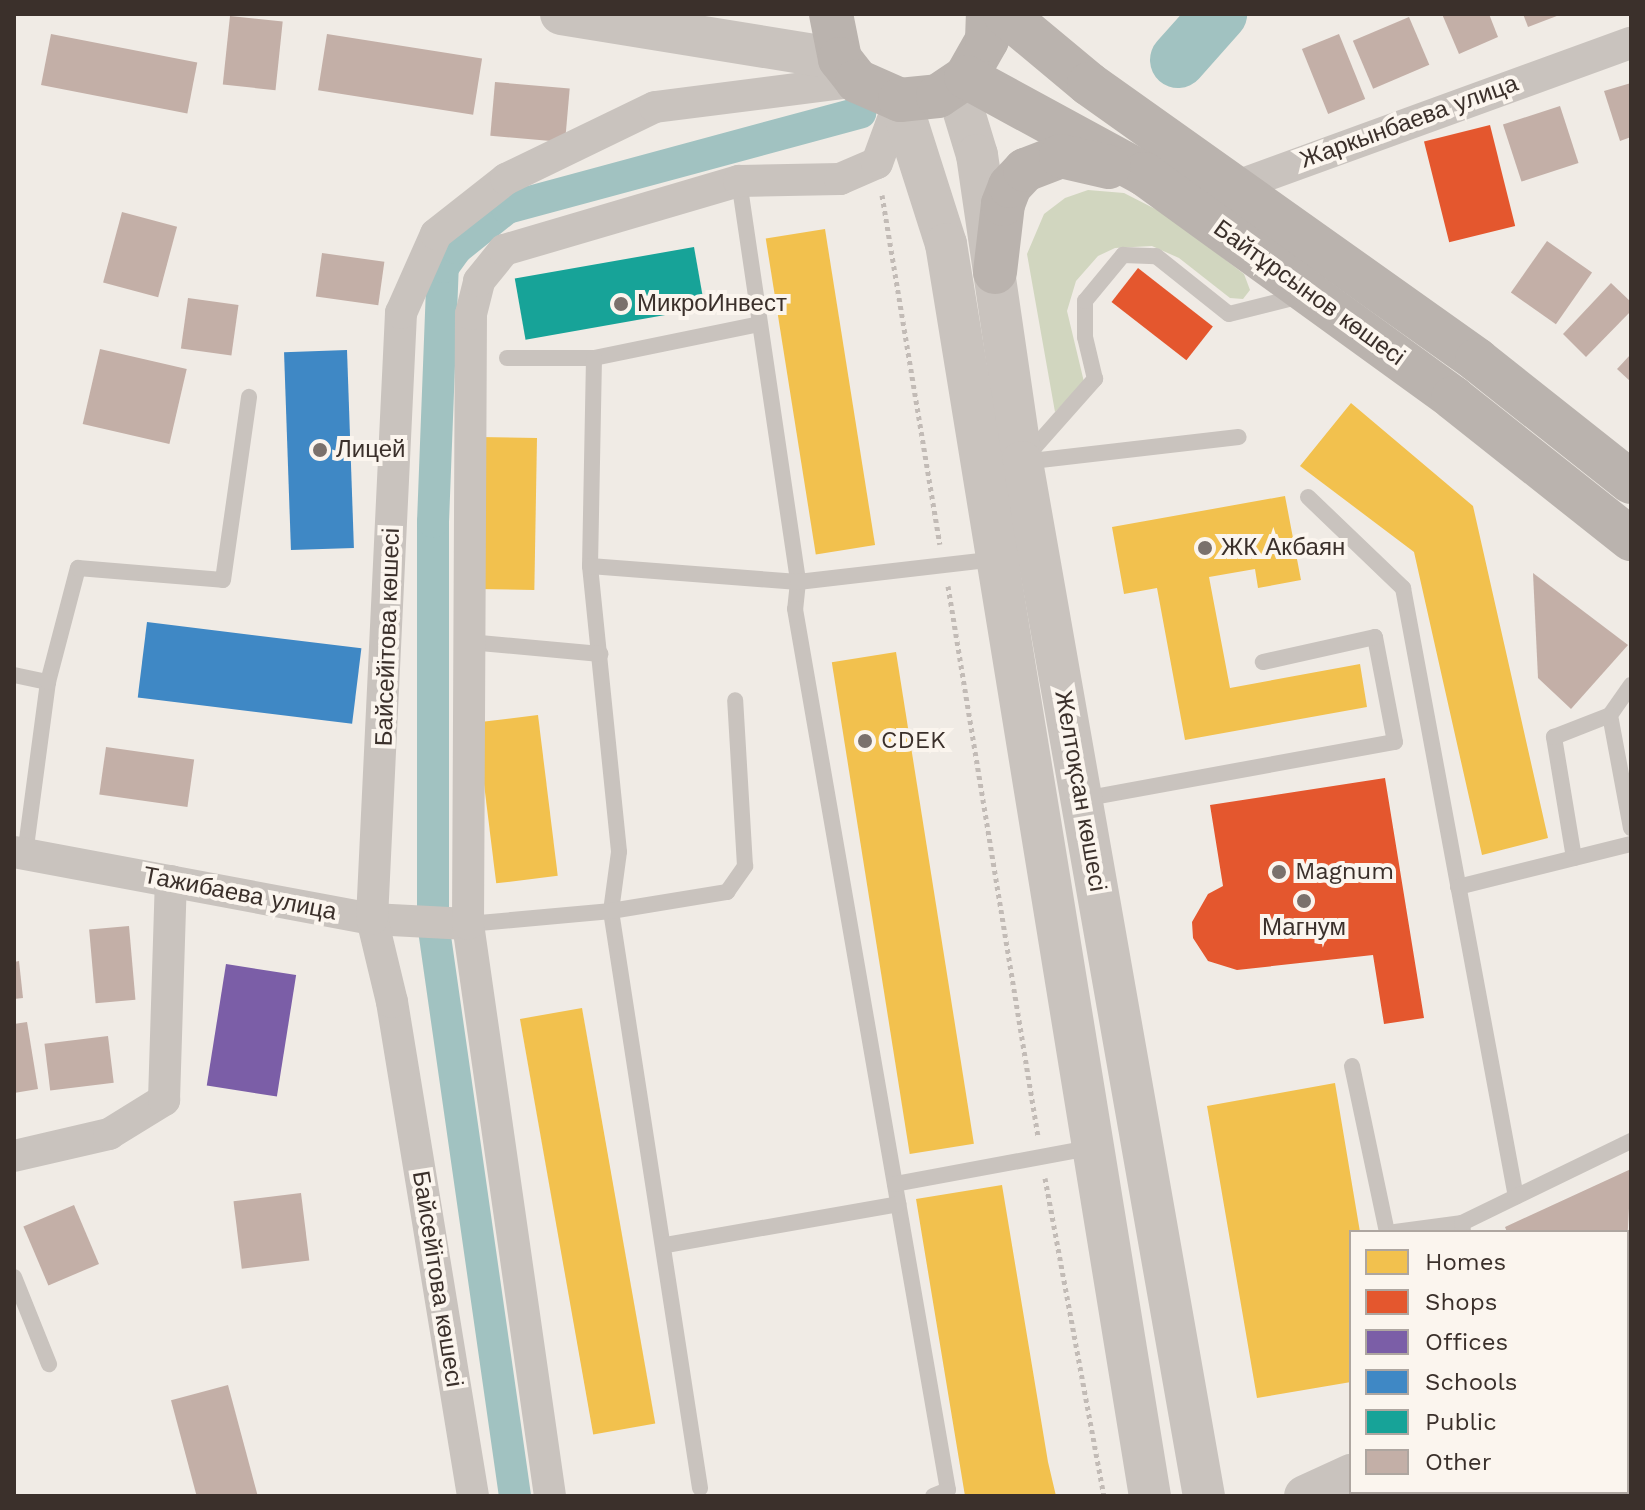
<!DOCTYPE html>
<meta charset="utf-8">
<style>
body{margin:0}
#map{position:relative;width:1645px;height:1510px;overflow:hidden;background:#f0ebe5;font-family:"Work Sans",sans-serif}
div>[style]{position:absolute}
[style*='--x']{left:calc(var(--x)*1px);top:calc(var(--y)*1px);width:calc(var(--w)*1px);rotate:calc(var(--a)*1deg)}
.green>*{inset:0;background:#d1d6bf}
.homes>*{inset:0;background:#f2c14e;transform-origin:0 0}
.shops>*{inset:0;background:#e4572e;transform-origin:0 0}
.offices>*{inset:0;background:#7b5ea7;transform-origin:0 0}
.schools>*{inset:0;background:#3f88c5;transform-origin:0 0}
.public>*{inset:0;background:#17a398;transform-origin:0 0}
.canal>*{height:32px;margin:-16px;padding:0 16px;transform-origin:16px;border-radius:16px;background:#a1c2c1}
.river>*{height:56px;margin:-28px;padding:0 28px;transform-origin:28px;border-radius:28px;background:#a1c2c1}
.building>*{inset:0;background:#c3afa7;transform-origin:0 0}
.path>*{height:5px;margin-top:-2.5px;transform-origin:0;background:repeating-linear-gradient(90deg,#c2bbb6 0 4px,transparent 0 8px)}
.service>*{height:16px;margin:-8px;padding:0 8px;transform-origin:8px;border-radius:8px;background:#c9c3be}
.minor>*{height:32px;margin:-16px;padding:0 16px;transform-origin:16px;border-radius:16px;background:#c9c3be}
.tertiary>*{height:42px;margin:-21px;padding:0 21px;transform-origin:21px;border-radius:21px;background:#c9c3be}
.secondary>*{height:44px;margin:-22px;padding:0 22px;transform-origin:22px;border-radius:22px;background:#bab3ae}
.dots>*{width:22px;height:22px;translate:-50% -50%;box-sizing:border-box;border:4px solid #fbf5ee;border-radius:50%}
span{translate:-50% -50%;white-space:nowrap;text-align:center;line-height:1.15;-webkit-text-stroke:8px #fbf5ee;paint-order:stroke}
.street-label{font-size:24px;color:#3b302b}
.poi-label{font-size:24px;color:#3b302b}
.left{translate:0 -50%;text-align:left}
.frame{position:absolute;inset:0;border:16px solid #3b302b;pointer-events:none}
.legend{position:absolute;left:1349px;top:1230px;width:280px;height:264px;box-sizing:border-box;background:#fbf5ee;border:2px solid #aea6a0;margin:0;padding:10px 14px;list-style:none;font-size:24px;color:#3b302b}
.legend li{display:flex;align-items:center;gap:16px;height:40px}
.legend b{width:40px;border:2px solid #aea6a0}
</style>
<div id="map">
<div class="green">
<div style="clip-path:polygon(1088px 190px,1124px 193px,1167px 215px,1244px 274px,1250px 290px,1243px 299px,1230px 298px,1179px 258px,1152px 246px,1115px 248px,1098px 256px,1076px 281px,1067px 311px,1084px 382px,1055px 412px,1027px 254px,1044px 214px,1065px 198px)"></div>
</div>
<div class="homes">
<div style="left:825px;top:229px;width:320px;height:60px;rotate:81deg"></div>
<div style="clip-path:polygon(1351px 403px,1473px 506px,1548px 838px,1482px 855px,1414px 552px,1300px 466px)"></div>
<div style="left:479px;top:437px;width:58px;height:152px;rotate:1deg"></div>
<div style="clip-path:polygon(1285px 496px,1301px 580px,1258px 588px,1255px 569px,1209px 577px,1230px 688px,1360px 664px,1367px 707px,1185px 740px,1157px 588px,1124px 594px,1112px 527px)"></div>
<div style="left:896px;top:652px;width:498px;height:65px;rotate:81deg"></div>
<div style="left:538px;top:715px;width:162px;height:62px;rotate:83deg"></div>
<div style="left:582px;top:1008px;width:422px;height:63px;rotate:80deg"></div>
<div style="clip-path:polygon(1335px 1083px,1360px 1232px,1351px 1232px,1351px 1382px,1257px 1398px,1207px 1106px)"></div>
<div style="clip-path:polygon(1002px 1185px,1048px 1462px,1056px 1496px,965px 1496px,916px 1199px)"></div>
</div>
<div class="shops">
<div style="left:1490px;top:125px;width:104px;height:68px;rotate:76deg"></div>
<div style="left:1138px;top:268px;width:95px;height:43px;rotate:38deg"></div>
<div style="clip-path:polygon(1385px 778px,1424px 1018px,1384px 1024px,1373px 955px,1237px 970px,1208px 961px,1193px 938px,1192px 922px,1208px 894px,1223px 886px,1210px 805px)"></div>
</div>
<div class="offices">
<div style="left:226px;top:964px;width:71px;height:123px;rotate:9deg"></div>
</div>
<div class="schools">
<div style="left:347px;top:350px;width:198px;height:63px;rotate:88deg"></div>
<div style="left:147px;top:622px;width:216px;height:76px;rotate:7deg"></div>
</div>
<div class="public">
<div style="left:694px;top:247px;width:62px;height:182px;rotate:80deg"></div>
</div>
<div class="canal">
<div style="--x:515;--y:1496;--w:579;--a:-98.14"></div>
<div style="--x:433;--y:923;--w:401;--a:-90"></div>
<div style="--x:433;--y:522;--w:255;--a:-87.8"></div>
<div style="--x:443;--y:267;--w:24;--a:-54"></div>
<div style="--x:457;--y:248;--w:64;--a:-38.7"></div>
<div style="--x:507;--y:208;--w:366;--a:-15.1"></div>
</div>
<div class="river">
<div style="--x:1178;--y:60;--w:62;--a:-48.3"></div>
</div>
<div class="building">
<div style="clip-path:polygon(1442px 14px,1489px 14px,1498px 37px,1459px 54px)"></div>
<div style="clip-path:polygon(1523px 14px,1562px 14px,1528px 27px)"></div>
<div style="left:230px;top:16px;width:53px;height:69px;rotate:6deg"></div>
<div style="left:1409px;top:17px;width:52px;height:61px;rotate:67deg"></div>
<div style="left:51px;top:34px;width:149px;height:52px;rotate:11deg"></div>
<div style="left:327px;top:34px;width:157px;height:57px;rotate:9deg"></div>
<div style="left:1339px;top:34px;width:70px;height:40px;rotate:68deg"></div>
<div style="left:495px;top:82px;width:75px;height:54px;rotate:5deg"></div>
<div style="clip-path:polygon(1631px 83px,1631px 137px,1620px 141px,1604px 91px)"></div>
<div style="left:1560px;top:106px;width:60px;height:60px;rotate:72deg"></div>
<div style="left:122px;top:212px;width:57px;height:73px;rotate:15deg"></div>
<div style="left:1547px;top:241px;width:55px;height:63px;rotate:35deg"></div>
<div style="left:322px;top:253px;width:63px;height:44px;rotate:8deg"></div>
<div style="clip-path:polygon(1611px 283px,1631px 302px,1631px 311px,1586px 357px,1563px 334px)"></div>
<div style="left:188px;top:298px;width:51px;height:51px;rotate:8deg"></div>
<div style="left:100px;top:349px;width:89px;height:77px;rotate:13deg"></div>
<div style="clip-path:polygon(1631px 354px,1631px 382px,1617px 369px)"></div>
<div style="clip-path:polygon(1533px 573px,1628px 645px,1571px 709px,1538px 678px)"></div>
<div style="left:106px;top:747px;width:89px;height:48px;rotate:8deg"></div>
<div style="left:129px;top:926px;width:74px;height:40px;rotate:85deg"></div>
<div style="clip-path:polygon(19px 961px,23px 998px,14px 999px,14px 962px)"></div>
<div style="clip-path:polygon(27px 1022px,38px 1089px,14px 1093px,14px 1024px)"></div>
<div style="left:108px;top:1036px;width:47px;height:64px;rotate:83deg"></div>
<div style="clip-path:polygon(1631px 1169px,1627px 1247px,1627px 1232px,1507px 1232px,1505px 1227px)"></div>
<div style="left:301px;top:1193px;width:68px;height:68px;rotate:83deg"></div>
<div style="left:74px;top:1205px;width:64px;height:55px;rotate:67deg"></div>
<div style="left:228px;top:1385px;width:115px;height:59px;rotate:75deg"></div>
</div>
<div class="path">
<div style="--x:882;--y:195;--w:354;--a:80.6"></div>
<div style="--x:948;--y:586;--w:557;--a:80.71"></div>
<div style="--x:1045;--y:1178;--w:323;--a:79.5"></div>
</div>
<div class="service">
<div style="--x:739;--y:181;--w:405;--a:81.6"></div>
<div style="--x:798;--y:582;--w:27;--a:96"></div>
<div style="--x:795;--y:609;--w:894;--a:80.15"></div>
<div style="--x:948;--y:1490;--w:16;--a:158"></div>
<div style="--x:507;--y:358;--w:87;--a:0"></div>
<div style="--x:594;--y:358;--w:169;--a:-11.6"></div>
<div style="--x:594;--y:358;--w:208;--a:91.1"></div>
<div style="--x:590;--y:566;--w:287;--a:84.2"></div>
<div style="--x:619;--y:852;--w:60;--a:97.7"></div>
<div style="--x:611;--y:911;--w:584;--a:81.23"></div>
<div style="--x:1025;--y:458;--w:106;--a:-48.5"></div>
<div style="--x:1095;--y:379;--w:43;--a:-103.4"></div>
<div style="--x:1085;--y:337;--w:36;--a:-90"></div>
<div style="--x:1085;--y:301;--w:60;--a:-50.4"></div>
<div style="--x:1123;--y:255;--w:33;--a:2"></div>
<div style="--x:1156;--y:256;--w:93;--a:38.5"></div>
<div style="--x:1229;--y:314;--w:74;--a:-14"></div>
<div style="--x:1023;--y:462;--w:217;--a:-6.6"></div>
<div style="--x:1308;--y:497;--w:132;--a:43.8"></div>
<div style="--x:1403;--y:588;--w:619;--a:79.49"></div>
<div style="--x:590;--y:566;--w:209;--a:4.4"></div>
<div style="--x:798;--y:582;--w:201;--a:-6.6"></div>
<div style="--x:469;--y:642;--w:132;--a:5.2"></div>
<div style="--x:14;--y:675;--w:35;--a:12"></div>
<div style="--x:48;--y:682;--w:174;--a:97.6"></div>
<div style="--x:48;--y:682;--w:118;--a:-75.3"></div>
<div style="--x:78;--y:568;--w:145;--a:4.7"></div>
<div style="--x:223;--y:580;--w:185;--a:-81.9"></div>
<div style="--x:1631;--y:685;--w:37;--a:125"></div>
<div style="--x:1610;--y:715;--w:115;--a:79.5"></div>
<div style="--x:1083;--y:799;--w:317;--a:-10.4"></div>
<div style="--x:1395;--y:742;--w:107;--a:-100.8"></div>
<div style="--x:1375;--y:637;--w:115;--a:167.4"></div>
<div style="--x:1574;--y:858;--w:123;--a:-99.4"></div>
<div style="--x:1554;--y:737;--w:60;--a:-21.4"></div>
<div style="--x:1458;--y:887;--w:178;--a:-14"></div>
<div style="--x:468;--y:924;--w:144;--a:-5.2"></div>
<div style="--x:611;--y:911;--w:118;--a:-9.3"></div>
<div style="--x:727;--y:892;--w:32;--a:-55"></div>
<div style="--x:745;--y:866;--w:166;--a:-93.4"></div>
<div style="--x:1352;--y:1066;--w:170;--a:78.1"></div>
<div style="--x:895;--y:1184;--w:202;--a:-10.5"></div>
<div style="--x:1395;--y:1232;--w:68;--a:-7.7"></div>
<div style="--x:1463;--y:1232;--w:9;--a:-96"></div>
<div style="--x:1462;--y:1223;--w:188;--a:-25.9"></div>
<div style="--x:666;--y:1245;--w:236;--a:-10"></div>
<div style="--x:14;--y:1277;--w:94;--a:68.1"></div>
</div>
<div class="minor">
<div style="--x:1218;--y:193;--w:439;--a:-20"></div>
<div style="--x:14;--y:852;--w:364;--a:10.6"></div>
<div style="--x:372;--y:919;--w:96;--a:3"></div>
<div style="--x:14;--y:1156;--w:98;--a:-13"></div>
<div style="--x:109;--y:1134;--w:65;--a:-31.7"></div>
<div style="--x:164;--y:1100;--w:219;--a:-88.2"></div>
<div style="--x:473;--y:1496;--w:501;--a:-99.31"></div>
<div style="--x:392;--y:1002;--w:85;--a:-103.5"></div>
<div style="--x:372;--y:919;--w:607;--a:-87.26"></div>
<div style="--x:401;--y:313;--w:86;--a:-66.1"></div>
<div style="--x:436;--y:234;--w:89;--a:-38.2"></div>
<div style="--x:506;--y:179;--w:165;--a:-25.8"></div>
<div style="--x:655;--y:107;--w:204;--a:-7.3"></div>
<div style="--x:550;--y:1496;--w:578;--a:-98.16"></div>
<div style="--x:468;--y:924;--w:610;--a:-89.72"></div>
<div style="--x:471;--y:314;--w:34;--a:-76"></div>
<div style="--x:479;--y:281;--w:40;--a:-51"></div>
<div style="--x:504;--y:250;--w:245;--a:-16.4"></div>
<div style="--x:739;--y:181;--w:101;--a:-1.1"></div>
<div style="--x:840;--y:179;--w:40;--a:-23.4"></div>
<div style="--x:877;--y:163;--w:67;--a:-69.9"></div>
</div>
<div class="tertiary">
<div style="--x:561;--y:14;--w:283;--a:9.2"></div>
<div style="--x:956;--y:86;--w:72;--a:73.1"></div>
<div style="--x:977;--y:155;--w:310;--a:81.7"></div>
<div style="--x:1022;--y:462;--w:1050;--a:80.02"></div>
<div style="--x:900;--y:100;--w:151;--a:72.3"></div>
<div style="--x:946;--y:244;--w:1269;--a:80.75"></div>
<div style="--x:1627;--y:1354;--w:4;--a:-27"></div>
<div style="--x:1627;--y:1422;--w:4;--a:-14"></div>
<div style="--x:1305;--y:1496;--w:51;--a:-24.5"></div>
<div style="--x:1460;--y:1496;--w:10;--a:-24"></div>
</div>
<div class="secondary">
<div style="--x:831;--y:14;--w:46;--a:78.7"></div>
<div style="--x:840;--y:59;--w:28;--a:52"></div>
<div style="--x:857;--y:81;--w:47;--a:23.8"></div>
<div style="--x:900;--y:100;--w:38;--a:-6"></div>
<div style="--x:938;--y:96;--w:34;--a:-34"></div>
<div style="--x:966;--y:77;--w:43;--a:-60.4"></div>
<div style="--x:987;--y:40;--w:26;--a:-88"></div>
<div style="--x:1005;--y:14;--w:109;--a:39.8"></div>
<div style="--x:1089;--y:84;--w:476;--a:35.4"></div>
<div style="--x:1477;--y:360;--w:196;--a:38.4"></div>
<div style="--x:966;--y:77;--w:203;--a:28.6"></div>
<div style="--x:1144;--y:174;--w:382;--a:35.9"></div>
<div style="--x:1453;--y:398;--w:227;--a:38.4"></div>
<div style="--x:995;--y:272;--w:68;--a:-83.3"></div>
<div style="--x:1003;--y:204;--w:19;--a:-69"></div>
<div style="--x:1010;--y:186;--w:22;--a:-47"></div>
<div style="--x:1025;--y:170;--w:39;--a:-21"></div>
<div style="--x:1061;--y:156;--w:49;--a:12.9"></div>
</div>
<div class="dots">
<div style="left:621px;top:304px;background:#7a716c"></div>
<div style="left:320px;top:450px;background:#7a716c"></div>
<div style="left:1205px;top:548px;background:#7a716c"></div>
<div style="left:865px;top:741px;background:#7a716c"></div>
<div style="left:1279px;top:872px;background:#7a716c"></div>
<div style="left:1304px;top:901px;background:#7a716c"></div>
</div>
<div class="street-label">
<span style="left:1409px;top:122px;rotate:-20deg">Жаркынбаева улица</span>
<span style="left:1309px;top:293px;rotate:36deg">Байтұрсынов көшесі</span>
<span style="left:388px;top:637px;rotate:-88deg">Байсейітова көшесі</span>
<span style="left:1080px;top:791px;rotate:80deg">Желтоқсан көшесі</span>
<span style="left:240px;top:894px;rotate:11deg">Тажибаева улица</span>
<span style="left:437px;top:1279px;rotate:81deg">Байсейітова көшесі</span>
</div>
<div class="poi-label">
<span class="left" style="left:637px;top:304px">МикроИнвест</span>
<span class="left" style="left:336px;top:450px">Лицей</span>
<span class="left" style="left:1221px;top:548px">ЖК Акбаян</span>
<span class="left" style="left:881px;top:741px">CDEK</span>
<span class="left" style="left:1295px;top:872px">Magnum</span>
<span style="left:1304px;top:928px">Магнум</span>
</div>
<div class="frame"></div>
<ul class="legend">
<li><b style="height:22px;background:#f2c14e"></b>Homes</li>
<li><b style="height:22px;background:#e4572e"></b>Shops</li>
<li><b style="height:22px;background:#7b5ea7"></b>Offices</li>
<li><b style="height:22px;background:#3f88c5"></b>Schools</li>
<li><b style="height:22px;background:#17a398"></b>Public</li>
<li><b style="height:22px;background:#c3afa7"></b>Other</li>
</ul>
</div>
